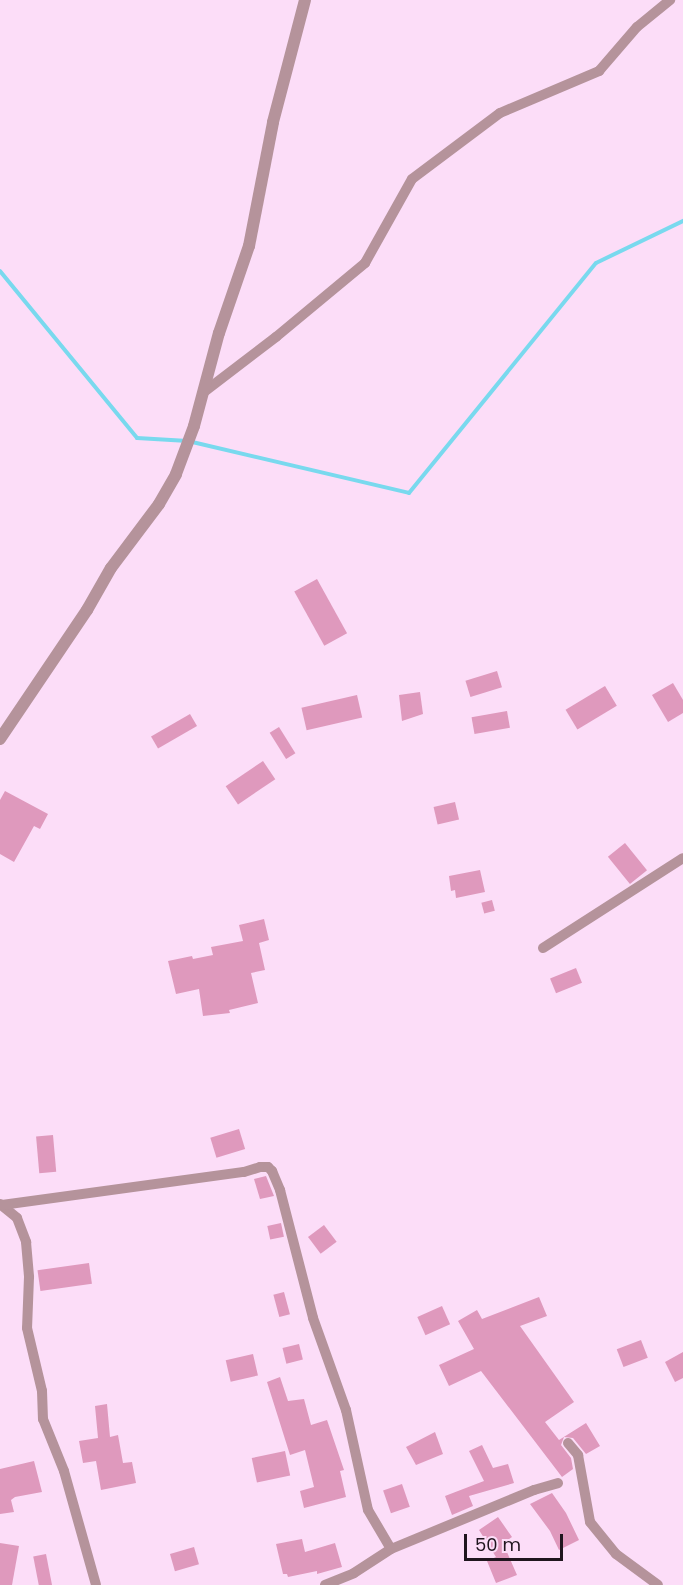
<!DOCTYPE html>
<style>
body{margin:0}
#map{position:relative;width:683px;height:1585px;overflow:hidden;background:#fcddf8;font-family:Poppins,sans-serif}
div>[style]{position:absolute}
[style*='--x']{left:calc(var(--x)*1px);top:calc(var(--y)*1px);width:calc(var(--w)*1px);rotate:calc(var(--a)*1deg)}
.stream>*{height:4px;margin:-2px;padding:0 2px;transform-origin:2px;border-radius:2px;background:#79d9ee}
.building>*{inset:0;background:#df99bd;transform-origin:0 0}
.minor>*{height:10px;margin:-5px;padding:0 5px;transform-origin:5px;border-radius:5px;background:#b5939b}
.tertiary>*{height:12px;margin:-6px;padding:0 6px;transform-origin:6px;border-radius:6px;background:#b5939b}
span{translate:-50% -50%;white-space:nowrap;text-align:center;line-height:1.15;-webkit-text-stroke:6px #fcddf8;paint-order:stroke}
.scale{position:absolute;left:464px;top:1534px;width:99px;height:27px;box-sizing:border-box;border:3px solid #1f151e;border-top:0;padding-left:8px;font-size:18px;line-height:21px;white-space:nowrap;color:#1f151e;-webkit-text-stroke:4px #fcddf8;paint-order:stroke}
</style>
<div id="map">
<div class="stream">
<div style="--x:0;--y:271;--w:216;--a:50.6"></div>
<div style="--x:137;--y:438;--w:51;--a:3.4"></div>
<div style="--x:188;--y:441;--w:227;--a:13.2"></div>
<div style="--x:409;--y:493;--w:296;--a:-50.9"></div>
<div style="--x:596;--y:263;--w:97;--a:-25.8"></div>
</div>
<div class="building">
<div style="left:317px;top:579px;width:62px;height:26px;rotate:61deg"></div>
<div style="left:497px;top:671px;width:17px;height:33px;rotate:73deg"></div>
<div style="clip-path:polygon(673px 683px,683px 700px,683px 713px,668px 722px,652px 695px)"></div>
<div style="left:605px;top:686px;width:23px;height:46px;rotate:59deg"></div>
<div style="clip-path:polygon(420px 692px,423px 714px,402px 721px,399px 695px)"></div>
<div style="left:357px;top:695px;width:23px;height:57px;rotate:77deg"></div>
<div style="left:507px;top:711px;width:17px;height:36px;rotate:80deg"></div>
<div style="left:190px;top:714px;width:14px;height:45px;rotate:60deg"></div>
<div style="left:279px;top:727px;width:31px;height:11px;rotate:58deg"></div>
<div style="left:263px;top:761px;width:22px;height:45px;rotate:56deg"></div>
<div style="clip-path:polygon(5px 791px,48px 814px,40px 829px,34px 826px,14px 862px,0 854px,0 800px)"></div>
<div style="left:455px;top:802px;width:18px;height:22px;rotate:77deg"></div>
<div style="left:625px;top:843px;width:35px;height:22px;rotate:51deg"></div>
<div style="clip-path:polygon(480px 870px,485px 892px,456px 898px,455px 890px,451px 891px,449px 876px)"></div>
<div style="left:492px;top:900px;width:11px;height:11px;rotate:75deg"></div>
<div style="clip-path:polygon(264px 919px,269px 940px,259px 943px,265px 970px,251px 973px,258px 1003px,229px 1010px,230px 1013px,203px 1016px,199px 989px,176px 994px,168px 961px,192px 956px,193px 959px,213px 955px,211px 947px,243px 941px,239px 925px)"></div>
<div style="left:576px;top:968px;width:16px;height:28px;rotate:68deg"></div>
<div style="left:239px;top:1129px;width:21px;height:30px;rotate:73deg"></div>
<div style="left:53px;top:1135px;width:37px;height:17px;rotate:85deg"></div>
<div style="clip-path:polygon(266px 1176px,274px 1196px,260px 1199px,254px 1179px)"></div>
<div style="left:281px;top:1223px;width:14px;height:14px;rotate:78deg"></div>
<div style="left:324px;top:1225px;width:21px;height:20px;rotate:53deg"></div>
<div style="left:89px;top:1263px;width:21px;height:52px;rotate:82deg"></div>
<div style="left:284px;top:1292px;width:23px;height:11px;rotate:75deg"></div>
<div style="clip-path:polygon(539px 1297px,547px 1316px,520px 1326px,574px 1402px,545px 1422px,559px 1440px,586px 1423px,600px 1446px,586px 1454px,573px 1438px,564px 1437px,561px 1445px,571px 1458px,573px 1469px,562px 1477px,481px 1371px,449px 1386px,439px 1365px,474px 1349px,458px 1321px,477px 1310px,482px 1319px)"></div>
<div style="left:442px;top:1306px;width:20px;height:27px;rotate:66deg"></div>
<div style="left:641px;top:1340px;width:19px;height:26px;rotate:69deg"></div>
<div style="left:299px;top:1344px;width:16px;height:17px;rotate:76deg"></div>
<div style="clip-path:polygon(683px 1352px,683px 1378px,675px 1382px,665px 1362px)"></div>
<div style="left:253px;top:1354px;width:22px;height:28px;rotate:77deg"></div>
<div style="clip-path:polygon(280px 1377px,288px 1401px,304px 1399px,311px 1425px,327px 1420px,344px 1470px,340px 1471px,346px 1497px,304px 1508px,300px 1491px,314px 1487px,305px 1450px,290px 1455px,267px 1382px)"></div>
<div style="clip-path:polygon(107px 1404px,110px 1437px,118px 1435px,123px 1463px,132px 1462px,136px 1483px,101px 1490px,96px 1461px,83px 1463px,79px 1441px,98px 1438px,95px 1406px)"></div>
<div style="clip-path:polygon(435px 1432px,443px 1454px,416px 1465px,406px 1447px)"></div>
<div style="clip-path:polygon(482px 1445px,493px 1468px,508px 1464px,514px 1483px,469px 1496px,473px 1506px,452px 1515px,445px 1496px,484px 1481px,469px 1451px)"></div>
<div style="left:285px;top:1451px;width:25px;height:34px;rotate:78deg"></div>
<div style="clip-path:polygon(34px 1461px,42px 1492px,15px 1497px,11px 1500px,14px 1512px,0 1514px,0 1469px)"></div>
<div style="left:402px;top:1484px;width:24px;height:20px;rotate:71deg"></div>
<div style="clip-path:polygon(552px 1493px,566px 1513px,579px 1540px,559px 1550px,550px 1531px,530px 1504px)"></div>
<div style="clip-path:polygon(498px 1517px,512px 1537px,503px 1543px,517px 1575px,496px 1583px,487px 1561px,496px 1557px,479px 1530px)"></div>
<div style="clip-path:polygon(302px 1539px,305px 1552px,335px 1543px,342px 1567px,317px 1574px,317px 1571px,288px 1577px,287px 1574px,283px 1574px,276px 1544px)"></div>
<div style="clip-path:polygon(0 1543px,19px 1546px,12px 1585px,0 1585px)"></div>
<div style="left:194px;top:1547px;width:18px;height:25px;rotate:74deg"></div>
<div style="left:46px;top:1554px;width:32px;height:13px;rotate:79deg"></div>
</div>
<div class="minor">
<div style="--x:204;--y:392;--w:91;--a:-37.4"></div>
<div style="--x:276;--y:337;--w:116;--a:-39.7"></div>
<div style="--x:365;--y:263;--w:96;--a:-60.8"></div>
<div style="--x:412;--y:179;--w:110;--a:-36.9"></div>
<div style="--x:500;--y:113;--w:108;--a:-23"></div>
<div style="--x:599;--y:71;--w:58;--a:-49.2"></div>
<div style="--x:637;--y:27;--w:43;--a:-39.3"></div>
<div style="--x:543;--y:948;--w:166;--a:-32.7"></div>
<div style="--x:0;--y:1204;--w:22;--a:39"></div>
<div style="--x:17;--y:1218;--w:26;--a:69"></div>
<div style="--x:26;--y:1242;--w:35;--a:85"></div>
<div style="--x:29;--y:1277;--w:51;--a:92.2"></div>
<div style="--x:27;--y:1328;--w:65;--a:76.6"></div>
<div style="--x:42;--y:1391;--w:28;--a:88"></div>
<div style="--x:43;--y:1419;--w:56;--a:68"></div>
<div style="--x:64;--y:1471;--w:118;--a:74.3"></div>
<div style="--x:2;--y:1205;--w:244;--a:-7.8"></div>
<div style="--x:244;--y:1172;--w:17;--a:-17"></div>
<div style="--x:260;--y:1167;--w:8;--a:0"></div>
<div style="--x:268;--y:1167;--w:6;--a:45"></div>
<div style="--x:272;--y:1171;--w:21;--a:67"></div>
<div style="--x:280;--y:1190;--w:132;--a:75.5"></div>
<div style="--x:313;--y:1318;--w:98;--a:70.3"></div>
<div style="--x:346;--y:1410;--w:102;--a:77.6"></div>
<div style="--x:368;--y:1510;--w:45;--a:59.5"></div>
<div style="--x:568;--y:1443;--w:16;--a:50"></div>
<div style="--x:578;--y:1455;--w:68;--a:79.8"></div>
<div style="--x:590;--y:1522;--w:41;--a:50.9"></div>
<div style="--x:616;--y:1554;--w:52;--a:36.4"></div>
<div style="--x:325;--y:1585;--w:31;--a:-22"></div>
<div style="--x:354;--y:1573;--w:44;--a:-33"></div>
<div style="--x:391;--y:1549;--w:155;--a:-22.4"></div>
<div style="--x:534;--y:1490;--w:25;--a:-16"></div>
</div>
<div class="tertiary">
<div style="--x:0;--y:739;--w:156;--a:-56"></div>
<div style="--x:87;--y:610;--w:48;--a:-60.3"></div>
<div style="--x:111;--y:568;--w:80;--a:-53.1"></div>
<div style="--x:159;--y:504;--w:34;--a:-60"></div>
<div style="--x:176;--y:474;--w:51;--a:-69.4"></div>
<div style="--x:194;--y:426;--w:96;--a:-75"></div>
<div style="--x:219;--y:333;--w:92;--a:-71"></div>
<div style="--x:249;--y:246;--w:126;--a:-79"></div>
<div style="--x:273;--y:122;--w:126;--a:-75.3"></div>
</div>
<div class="scale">50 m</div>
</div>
